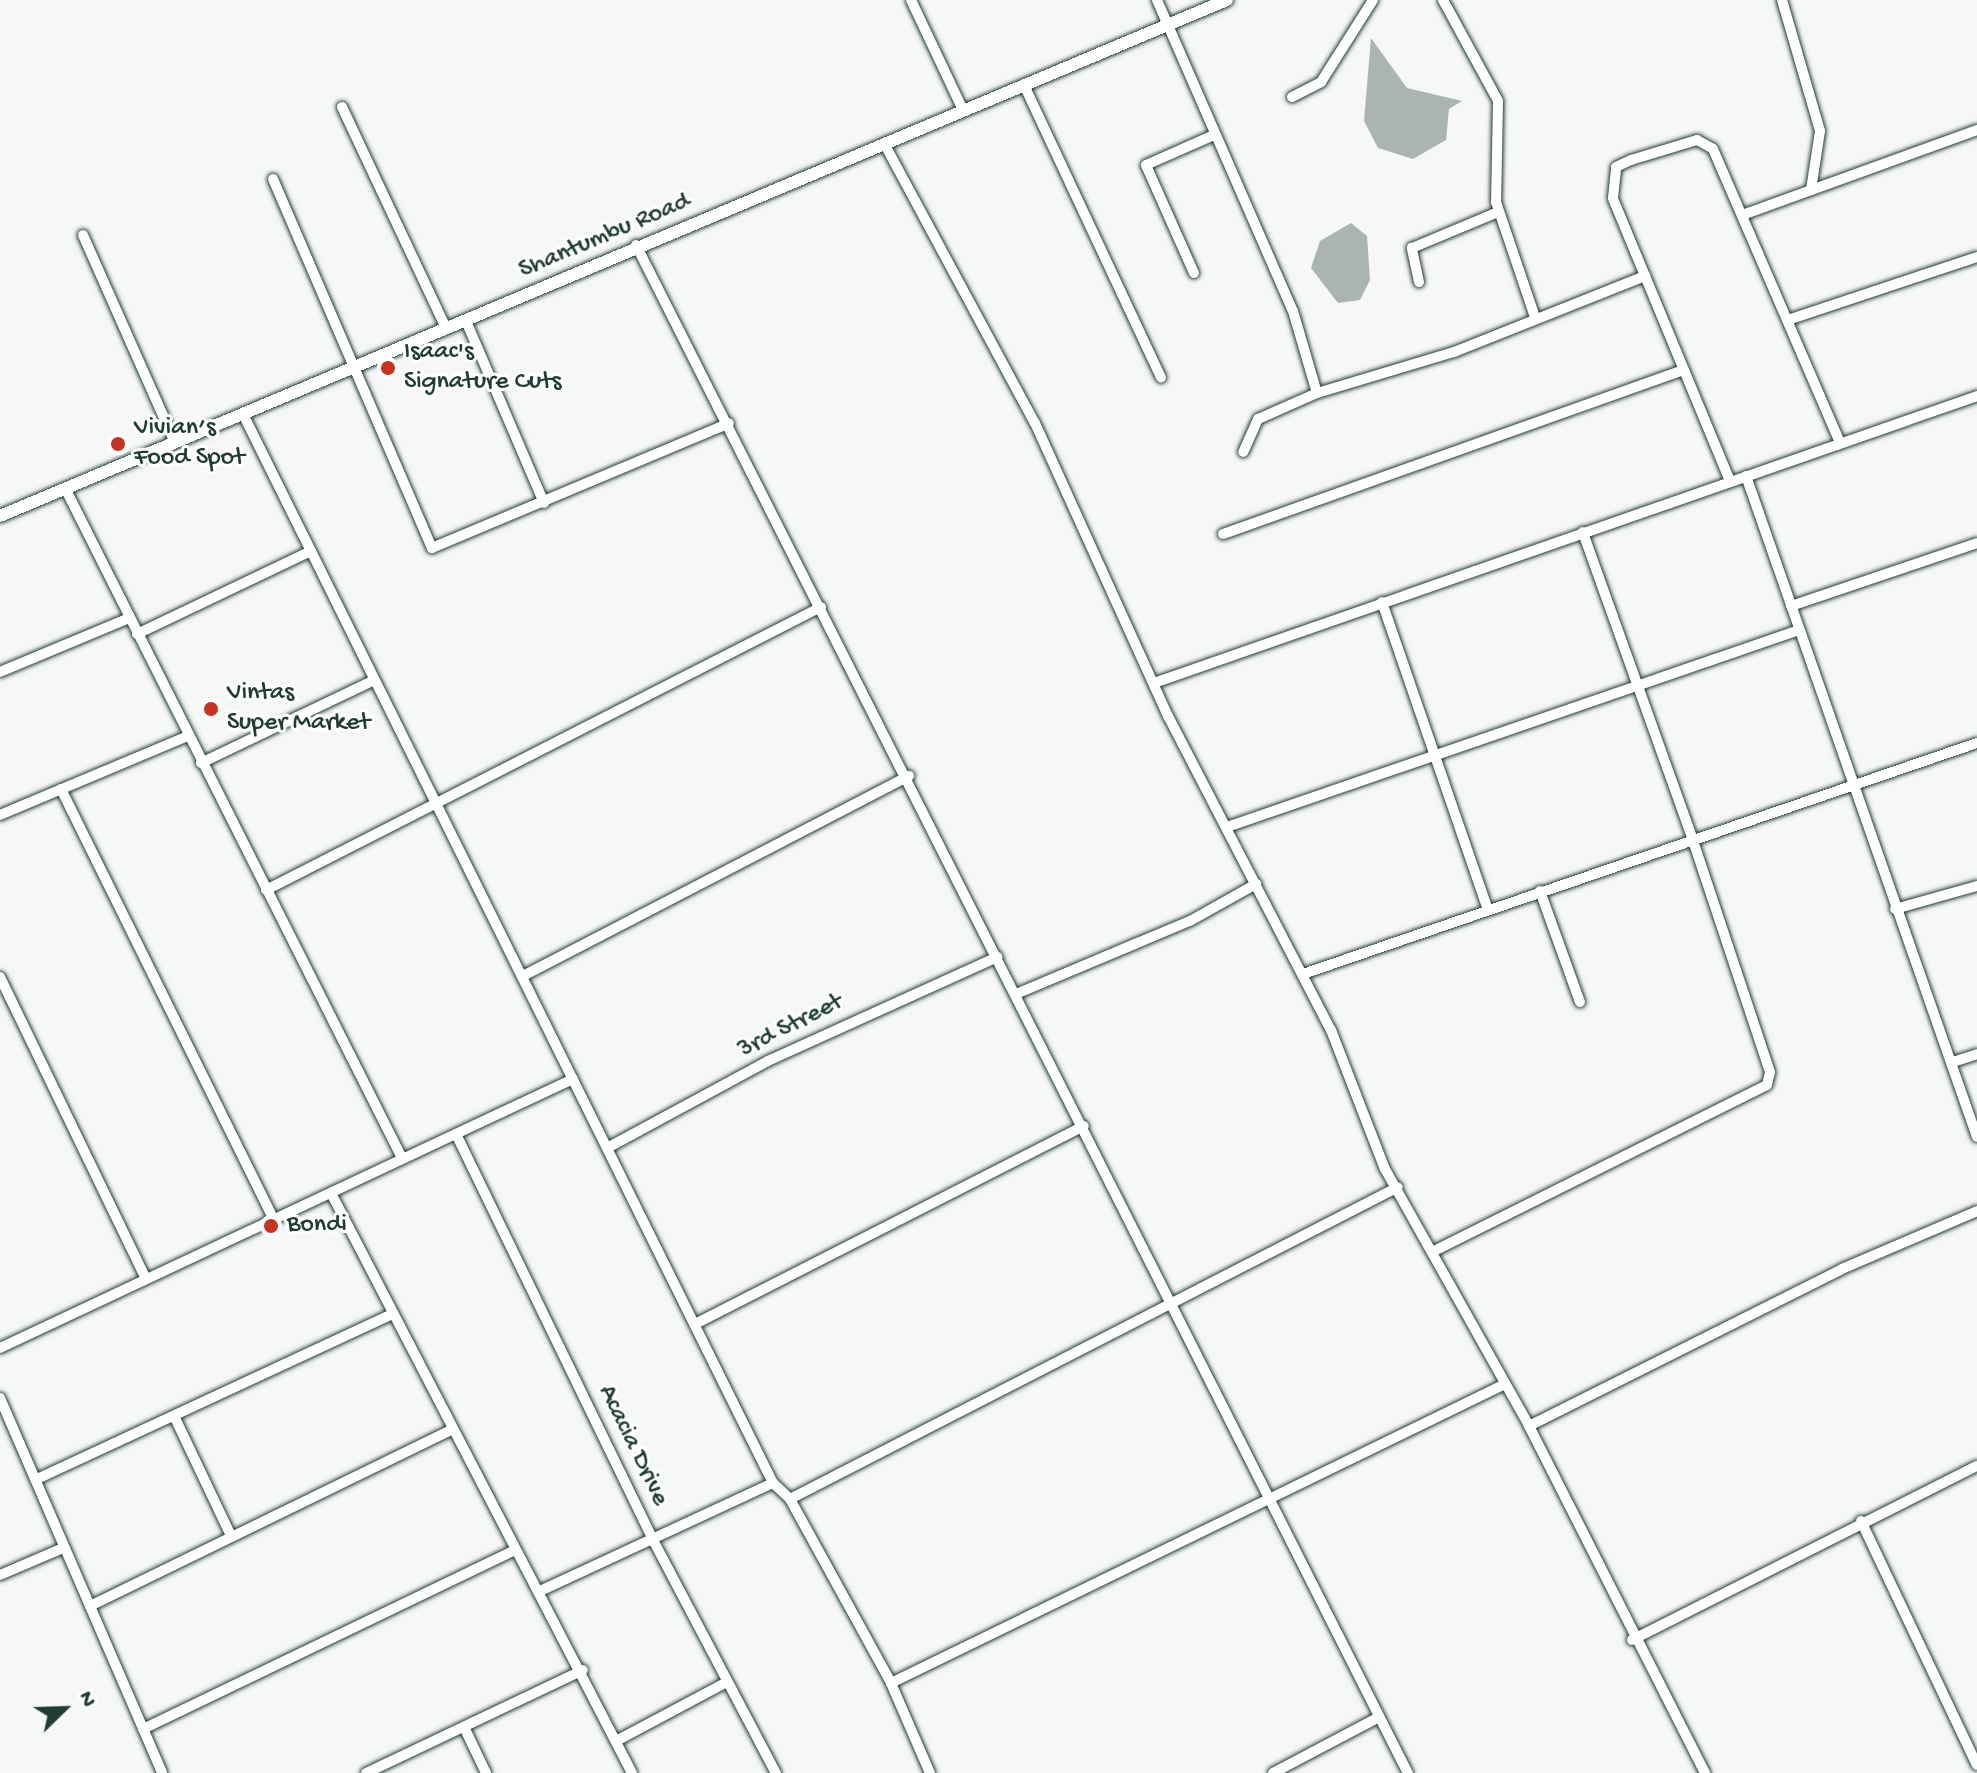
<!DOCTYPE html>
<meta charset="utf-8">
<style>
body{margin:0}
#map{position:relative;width:1977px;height:1773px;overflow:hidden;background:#f6f7f7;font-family:"Gochi Hand",sans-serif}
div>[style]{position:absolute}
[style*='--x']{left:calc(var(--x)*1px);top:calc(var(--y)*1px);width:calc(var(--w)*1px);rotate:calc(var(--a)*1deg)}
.water>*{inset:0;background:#aab5b1}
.roads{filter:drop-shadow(0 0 2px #1f3d34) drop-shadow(0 0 2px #1f3d34)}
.minor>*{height:10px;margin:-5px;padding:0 5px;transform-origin:5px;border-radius:5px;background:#fff}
.tertiary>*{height:12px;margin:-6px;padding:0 6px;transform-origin:6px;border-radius:6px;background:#fff}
.dots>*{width:22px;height:22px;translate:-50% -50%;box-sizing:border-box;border:4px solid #fff;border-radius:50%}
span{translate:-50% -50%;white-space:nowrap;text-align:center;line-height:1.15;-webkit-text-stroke:6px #fff;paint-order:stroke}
.street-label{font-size:26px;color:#1f3d34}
.poi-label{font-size:26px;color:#1f3d34}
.left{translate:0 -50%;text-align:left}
.north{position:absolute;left:24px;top:1669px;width:80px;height:80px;-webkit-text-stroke:6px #fff;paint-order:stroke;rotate:67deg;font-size:22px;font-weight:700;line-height:32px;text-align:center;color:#1f3d34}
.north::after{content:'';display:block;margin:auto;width:28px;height:36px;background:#1f3d34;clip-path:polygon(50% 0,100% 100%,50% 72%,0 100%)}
</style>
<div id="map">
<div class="water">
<div style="clip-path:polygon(1371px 38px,1407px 88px,1462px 101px,1449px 109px,1446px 140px,1413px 159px,1378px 148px,1364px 121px)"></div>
<div style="clip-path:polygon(1351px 223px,1367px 236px,1370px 280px,1360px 300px,1338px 303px,1311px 268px,1320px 241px)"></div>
</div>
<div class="roads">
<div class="minor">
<div style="--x:911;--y:0;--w:122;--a:64.7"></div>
<div style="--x:1157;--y:0;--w:339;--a:66.4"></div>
<div style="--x:1293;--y:311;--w:85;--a:73.7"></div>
<div style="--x:1317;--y:393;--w:64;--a:156.2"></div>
<div style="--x:1258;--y:419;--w:36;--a:114"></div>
<div style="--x:1443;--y:0;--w:115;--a:61.4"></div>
<div style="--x:1498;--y:101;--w:101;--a:91.1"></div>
<div style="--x:1496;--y:202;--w:121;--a:71.3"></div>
<div style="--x:1782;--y:0;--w:136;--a:73.8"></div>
<div style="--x:1820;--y:131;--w:60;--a:98.7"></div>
<div style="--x:1024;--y:85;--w:323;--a:64.9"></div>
<div style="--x:1292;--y:97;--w:33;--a:-27"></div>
<div style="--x:1321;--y:82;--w:97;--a:-57.6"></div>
<div style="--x:342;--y:107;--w:244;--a:64.8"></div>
<div style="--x:885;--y:145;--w:316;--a:61.7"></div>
<div style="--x:1035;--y:423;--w:322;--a:65.6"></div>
<div style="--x:1168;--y:716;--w:354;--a:62.6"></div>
<div style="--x:1331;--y:1030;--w:149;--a:68.8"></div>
<div style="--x:1385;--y:1169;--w:295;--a:60.7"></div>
<div style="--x:1529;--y:1426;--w:389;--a:63.1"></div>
<div style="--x:273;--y:179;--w:402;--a:66.7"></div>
<div style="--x:432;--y:548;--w:322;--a:-22.8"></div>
<div style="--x:1745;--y:214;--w:247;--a:-19.9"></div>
<div style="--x:83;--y:235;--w:227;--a:66.1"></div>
<div style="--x:636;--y:245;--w:1712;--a:63.2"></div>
<div style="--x:1194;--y:273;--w:118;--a:-114"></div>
<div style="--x:1146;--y:165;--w:74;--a:-23.8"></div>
<div style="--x:1419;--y:282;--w:35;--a:-102"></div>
<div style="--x:1412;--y:248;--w:93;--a:-22.7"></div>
<div style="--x:1788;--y:320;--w:199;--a:-18.4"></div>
<div style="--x:466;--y:321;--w:198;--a:66.8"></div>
<div style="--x:1317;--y:393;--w:143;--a:-16.7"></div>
<div style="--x:1454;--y:352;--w:206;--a:-21.7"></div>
<div style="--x:243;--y:414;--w:1193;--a:63.63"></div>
<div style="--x:773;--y:1483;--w:23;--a:43"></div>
<div style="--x:790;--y:1499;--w:210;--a:61.2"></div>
<div style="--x:891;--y:1683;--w:683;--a:-25.96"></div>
<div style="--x:1746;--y:476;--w:700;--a:70.74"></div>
<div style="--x:1730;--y:481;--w:306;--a:-112.5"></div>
<div style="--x:1613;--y:198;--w:31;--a:-84"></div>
<div style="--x:1616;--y:167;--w:17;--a:-25"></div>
<div style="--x:1631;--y:160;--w:69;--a:-16.9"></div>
<div style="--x:1697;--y:140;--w:18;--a:29"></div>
<div style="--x:1713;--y:149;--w:320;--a:66.6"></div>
<div style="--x:65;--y:488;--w:750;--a:63.3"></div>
<div style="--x:1223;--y:534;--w:489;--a:-19.6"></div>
<div style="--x:1382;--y:602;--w:325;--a:71"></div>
<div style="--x:1791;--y:606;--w:196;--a:-18.7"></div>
<div style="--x:137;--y:634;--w:191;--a:-25.5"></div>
<div style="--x:0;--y:672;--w:140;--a:-22.7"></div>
<div style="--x:1154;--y:683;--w:872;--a:-19.22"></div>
<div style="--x:201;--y:763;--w:190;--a:-25.6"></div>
<div style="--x:61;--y:789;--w:481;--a:63.7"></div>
<div style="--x:0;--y:815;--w:204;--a:-22.8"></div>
<div style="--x:1227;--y:827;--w:605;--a:-19"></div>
<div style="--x:266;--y:890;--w:623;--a:-27.02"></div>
<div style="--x:1540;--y:891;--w:118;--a:70.2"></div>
<div style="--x:1895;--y:909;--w:85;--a:-15.7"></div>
<div style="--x:1303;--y:974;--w:712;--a:-18.92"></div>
<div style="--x:523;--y:976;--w:435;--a:-27.4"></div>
<div style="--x:0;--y:977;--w:335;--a:64.2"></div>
<div style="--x:1016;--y:994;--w:189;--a:-22.8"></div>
<div style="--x:1190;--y:921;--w:76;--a:-29.3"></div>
<div style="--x:1953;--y:1062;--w:25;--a:-18"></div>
<div style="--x:456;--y:1134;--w:449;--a:64.1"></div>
<div style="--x:652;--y:1538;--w:266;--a:62.2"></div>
<div style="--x:609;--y:1147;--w:181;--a:-28.4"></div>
<div style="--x:768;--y:1061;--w:252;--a:-24.4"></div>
<div style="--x:331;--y:1193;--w:653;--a:62.57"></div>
<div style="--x:1434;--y:1251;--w:372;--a:-26.5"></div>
<div style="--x:1767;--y:1085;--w:13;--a:-77"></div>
<div style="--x:1770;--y:1072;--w:244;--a:-108.4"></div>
<div style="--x:1693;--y:840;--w:327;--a:-109.7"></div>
<div style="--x:697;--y:1323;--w:434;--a:-27"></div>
<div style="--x:0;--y:1348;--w:633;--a:-25.15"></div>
<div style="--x:0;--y:1398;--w:408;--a:66.6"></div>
<div style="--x:176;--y:1420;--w:128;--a:64.6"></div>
<div style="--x:1529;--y:1426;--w:350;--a:-26.6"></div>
<div style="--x:1842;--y:1269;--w:147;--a:-23.2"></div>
<div style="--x:37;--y:1479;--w:391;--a:-24.9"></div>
<div style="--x:790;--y:1499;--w:683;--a:-27.16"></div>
<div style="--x:1861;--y:1521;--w:270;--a:64.6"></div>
<div style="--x:0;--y:1575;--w:69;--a:-23.2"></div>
<div style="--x:540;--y:1591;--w:257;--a:-24.9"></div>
<div style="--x:90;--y:1606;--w:404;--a:-26"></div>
<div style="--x:1632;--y:1640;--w:386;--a:-26.8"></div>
<div style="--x:891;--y:1683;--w:98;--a:66.6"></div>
<div style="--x:464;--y:1727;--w:51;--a:64.4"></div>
<div style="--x:143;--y:1729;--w:413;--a:-25.7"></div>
<div style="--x:618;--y:1740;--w:121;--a:-28"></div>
<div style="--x:366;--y:1773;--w:240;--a:-25.4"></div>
<div style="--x:1273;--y:1773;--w:120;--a:-27.8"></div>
</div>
<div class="tertiary">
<div style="--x:0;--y:516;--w:1331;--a:-22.81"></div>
</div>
</div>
<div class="dots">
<div style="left:388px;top:368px;background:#c8321e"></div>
<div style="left:118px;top:444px;background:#c8321e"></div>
<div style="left:211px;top:709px;background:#c8321e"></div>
<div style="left:271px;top:1226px;background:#c8321e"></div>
</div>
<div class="street-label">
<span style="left:605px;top:237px;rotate:-23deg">Shantumbu Road</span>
<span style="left:791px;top:1027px;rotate:-27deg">3rd Street</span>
<span style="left:632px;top:1446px;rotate:64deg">Acacia Drive</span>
</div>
<div class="poi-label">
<span class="left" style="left:404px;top:368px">Isaac's<br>Signature Cuts</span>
<span class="left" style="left:134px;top:444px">Vivian’s<br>Food Spot</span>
<span class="left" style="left:227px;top:709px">Vintas<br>Super Market</span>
<span class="left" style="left:287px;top:1226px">Bondi</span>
</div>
<div class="north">N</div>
</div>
